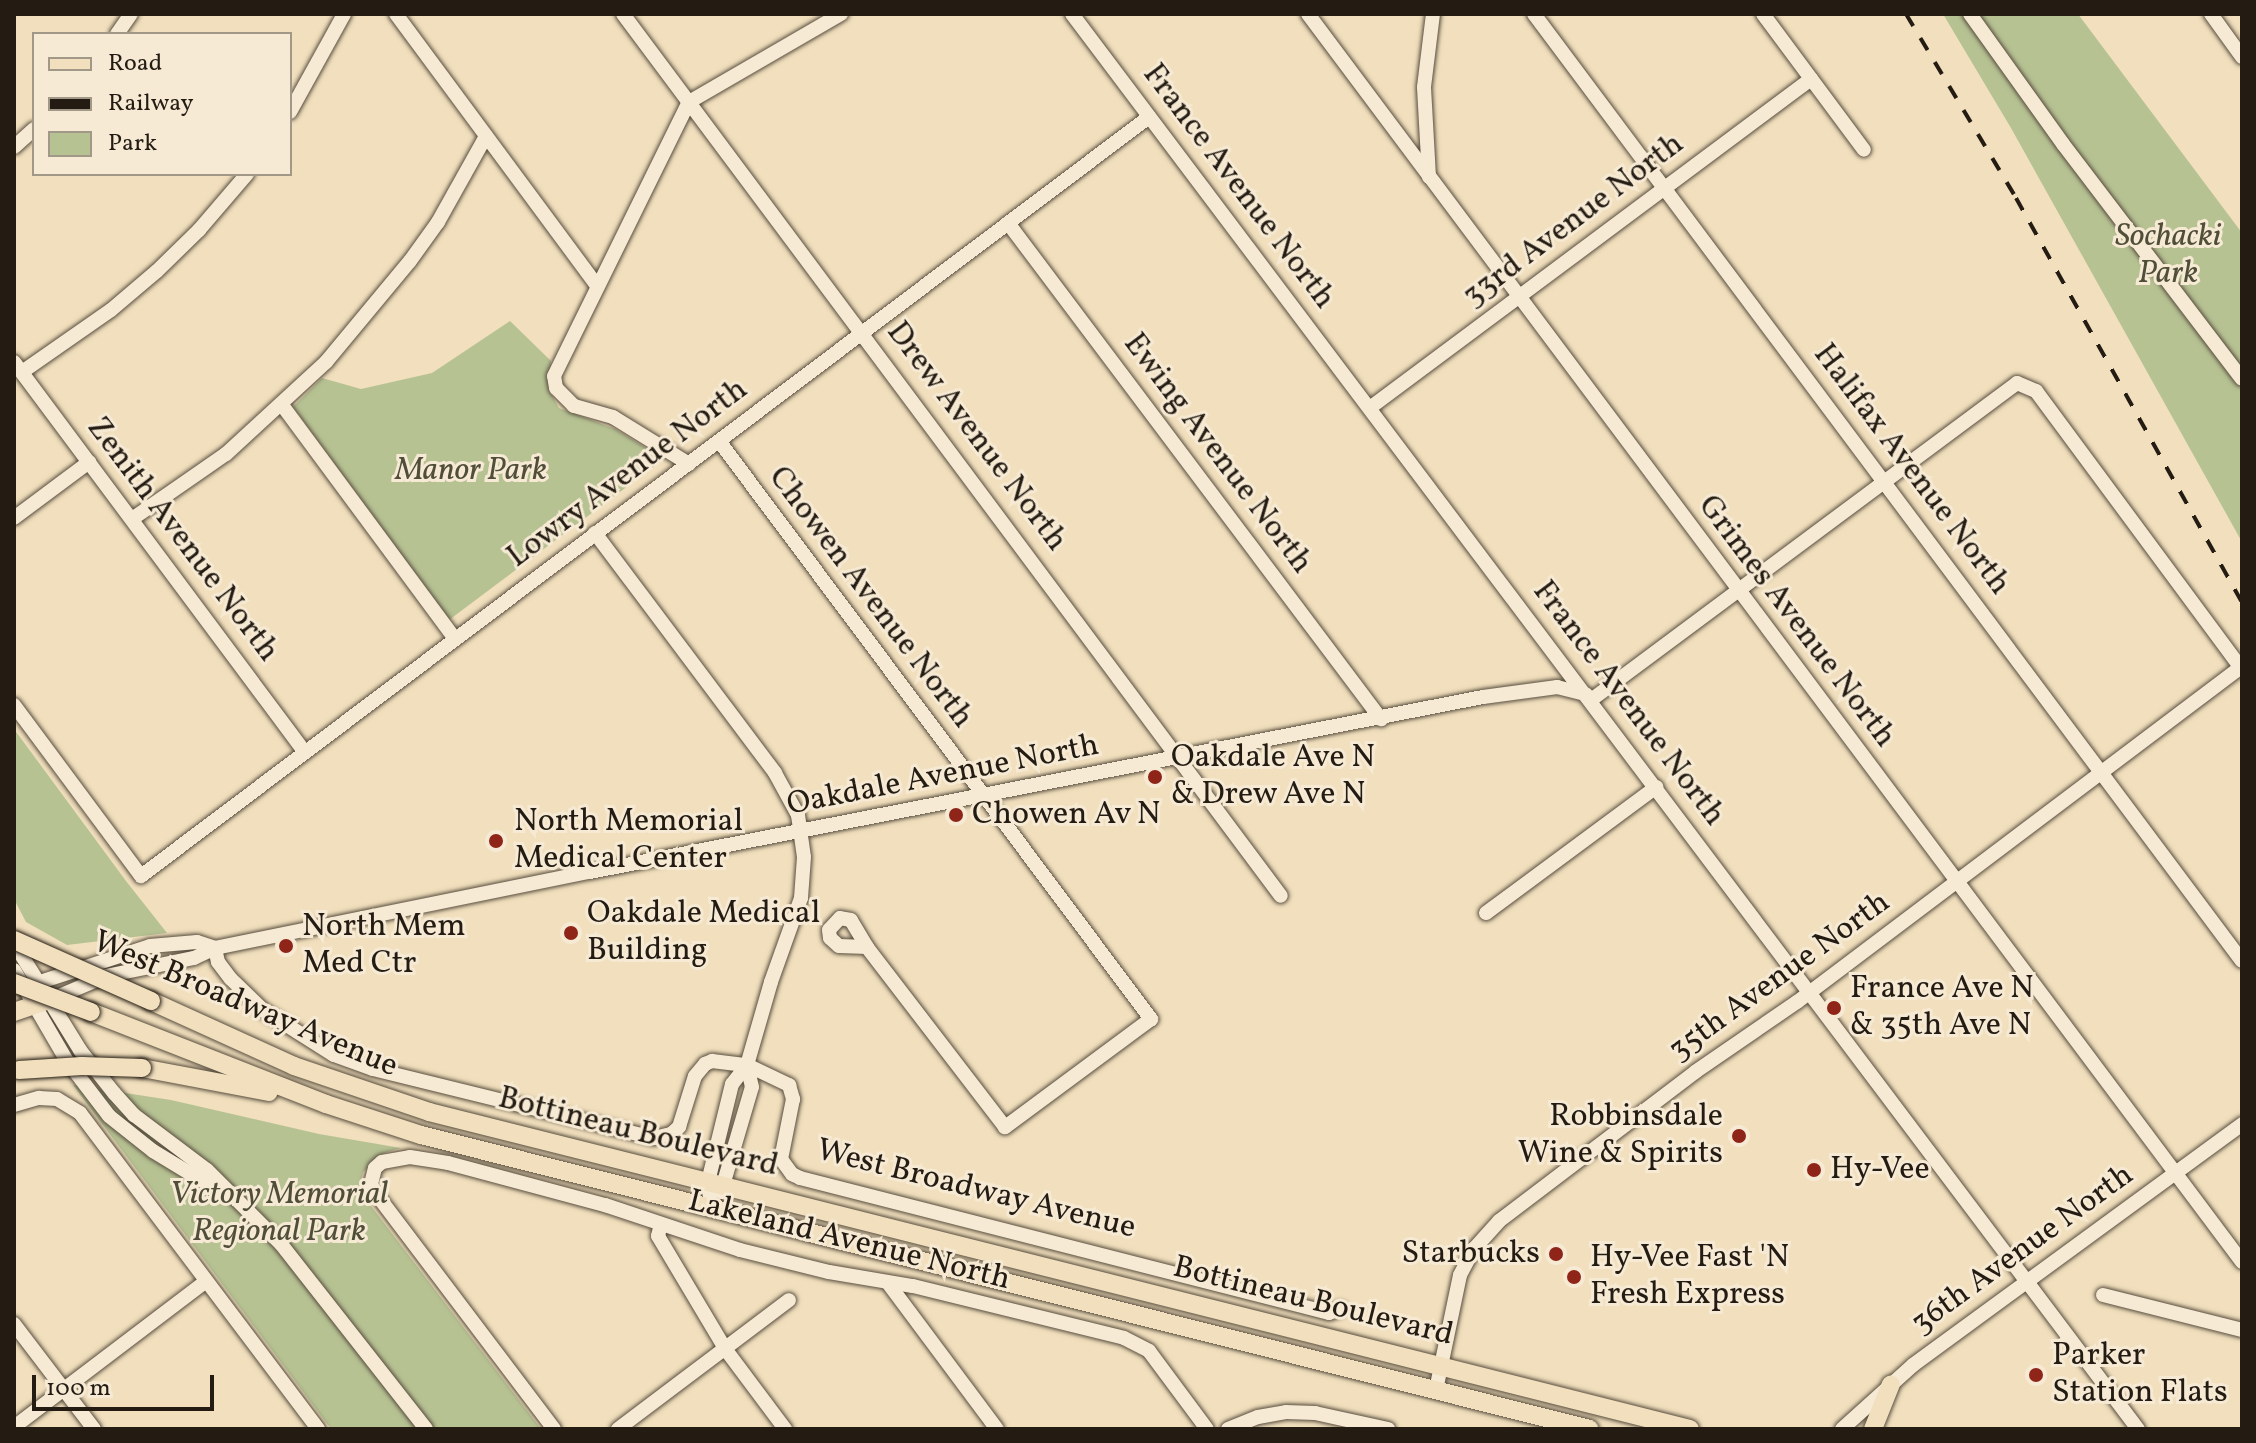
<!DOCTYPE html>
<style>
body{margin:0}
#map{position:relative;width:2256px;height:1443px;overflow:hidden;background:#f1dfbd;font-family:Vollkorn,serif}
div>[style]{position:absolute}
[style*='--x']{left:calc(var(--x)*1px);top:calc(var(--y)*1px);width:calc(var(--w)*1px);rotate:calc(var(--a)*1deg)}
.green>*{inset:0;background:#b7c293}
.roads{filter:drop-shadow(0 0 2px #574d3e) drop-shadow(0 0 2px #574d3e)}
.minor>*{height:14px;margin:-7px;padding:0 7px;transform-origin:7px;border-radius:7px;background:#f6ead4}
.major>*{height:18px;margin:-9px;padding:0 9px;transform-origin:9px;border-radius:9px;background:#f1dfbd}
.rail>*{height:4px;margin-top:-2px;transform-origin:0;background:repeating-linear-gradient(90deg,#241c13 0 14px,transparent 0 28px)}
.bridges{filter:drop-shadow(0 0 2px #241c13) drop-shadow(0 0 2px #241c13)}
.major-bridge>*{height:18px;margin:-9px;padding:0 9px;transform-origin:9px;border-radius:9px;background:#f1dfbd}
.dots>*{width:22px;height:22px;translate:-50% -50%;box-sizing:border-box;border:4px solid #f6ead4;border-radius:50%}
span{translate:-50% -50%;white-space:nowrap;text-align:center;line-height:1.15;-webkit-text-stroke:6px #f6ead4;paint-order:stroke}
.street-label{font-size:32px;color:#241c13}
.park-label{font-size:32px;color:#504e39;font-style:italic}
.poi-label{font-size:32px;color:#241c13}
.left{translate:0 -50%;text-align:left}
.right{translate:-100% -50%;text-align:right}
.frame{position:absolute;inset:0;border:16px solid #241c13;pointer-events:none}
.legend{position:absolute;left:32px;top:32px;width:260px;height:144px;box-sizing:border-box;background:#f6ead4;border:2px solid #a29887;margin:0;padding:10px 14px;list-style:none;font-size:24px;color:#241c13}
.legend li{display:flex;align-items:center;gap:16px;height:40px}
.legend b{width:40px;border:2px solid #a29887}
.scale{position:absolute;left:32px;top:1375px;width:182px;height:36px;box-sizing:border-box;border:4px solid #241c13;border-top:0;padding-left:10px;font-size:24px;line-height:28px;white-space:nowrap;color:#241c13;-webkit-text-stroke:6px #f6ead4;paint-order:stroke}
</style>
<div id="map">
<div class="green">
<div style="clip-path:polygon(1943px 14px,2078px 14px,2242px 233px,2242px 542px,2011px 128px)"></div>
<div style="clip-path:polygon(510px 321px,551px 361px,549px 390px,559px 408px,615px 429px,664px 459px,449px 620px,293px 407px,322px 378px,361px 389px,432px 373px)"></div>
<div style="clip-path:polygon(14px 729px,126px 881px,167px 933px,67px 945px,26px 922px,14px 899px)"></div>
<div style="clip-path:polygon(73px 1085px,171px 1100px,319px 1134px,401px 1148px,384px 1153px,363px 1172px,360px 1185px,368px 1202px,541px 1429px,331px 1429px)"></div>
</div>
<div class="roads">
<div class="minor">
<div style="--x:396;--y:14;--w:336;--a:53.5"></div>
<div style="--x:623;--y:14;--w:1100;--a:53.28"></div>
<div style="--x:1072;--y:14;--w:1772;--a:53.01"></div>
<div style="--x:1308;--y:14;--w:1559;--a:53.19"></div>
<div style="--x:1534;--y:14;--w:1182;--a:53.22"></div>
<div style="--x:1763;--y:14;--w:169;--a:53.4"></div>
<div style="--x:1970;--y:14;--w:160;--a:54.4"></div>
<div style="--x:2063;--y:144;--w:295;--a:52.7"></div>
<div style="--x:2211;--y:14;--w:53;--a:54.2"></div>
<div style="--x:117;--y:34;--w:24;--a:-55"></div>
<div style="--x:290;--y:112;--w:112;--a:-61.1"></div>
<div style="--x:14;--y:147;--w:27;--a:-42"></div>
<div style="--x:1429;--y:177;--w:90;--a:-93.2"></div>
<div style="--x:1424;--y:87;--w:74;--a:-83"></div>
<div style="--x:1008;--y:223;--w:621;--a:53.06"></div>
<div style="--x:14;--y:362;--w:487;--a:53.3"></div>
<div style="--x:22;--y:372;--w:108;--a:-34.9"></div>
<div style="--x:111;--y:310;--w:60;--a:-40.3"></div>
<div style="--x:157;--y:271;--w:59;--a:-44.3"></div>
<div style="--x:199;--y:230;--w:74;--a:-49.4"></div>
<div style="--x:282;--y:405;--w:291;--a:53.5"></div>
<div style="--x:1371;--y:407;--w:549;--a:-36.7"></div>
<div style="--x:719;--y:441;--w:722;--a:53.23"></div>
<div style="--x:1151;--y:1019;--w:182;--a:143.5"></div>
<div style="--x:1005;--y:1127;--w:227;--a:-127.5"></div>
<div style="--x:867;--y:947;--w:31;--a:-121"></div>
<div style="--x:851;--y:920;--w:11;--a:-170"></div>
<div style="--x:840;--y:918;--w:16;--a:133"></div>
<div style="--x:829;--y:930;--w:8;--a:83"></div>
<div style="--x:830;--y:938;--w:12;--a:42"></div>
<div style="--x:839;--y:946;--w:28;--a:2"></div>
<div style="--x:689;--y:464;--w:89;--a:-148.3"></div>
<div style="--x:613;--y:417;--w:41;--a:-164.2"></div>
<div style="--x:574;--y:406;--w:25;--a:-135"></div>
<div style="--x:556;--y:388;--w:12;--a:-99"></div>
<div style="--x:554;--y:376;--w:305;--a:-63.8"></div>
<div style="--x:689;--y:102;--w:176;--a:-30.1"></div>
<div style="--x:14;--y:518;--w:94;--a:-36.7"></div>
<div style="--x:132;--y:519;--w:114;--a:-34.7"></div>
<div style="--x:226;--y:454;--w:136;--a:-42.6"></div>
<div style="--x:326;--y:362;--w:131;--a:-50.3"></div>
<div style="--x:410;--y:261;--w:48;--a:-54.3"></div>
<div style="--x:438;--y:222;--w:98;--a:-60.8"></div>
<div style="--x:595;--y:533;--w:300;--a:53.1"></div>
<div style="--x:775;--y:773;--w:48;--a:61.3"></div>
<div style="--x:798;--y:815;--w:42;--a:81.9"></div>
<div style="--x:804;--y:857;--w:41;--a:94.2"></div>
<div style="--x:801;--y:898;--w:89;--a:109.7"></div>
<div style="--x:771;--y:982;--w:86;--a:106.1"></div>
<div style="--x:747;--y:1065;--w:24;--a:128"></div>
<div style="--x:732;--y:1084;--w:101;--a:103.8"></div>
<div style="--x:708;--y:1182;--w:26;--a:83"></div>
<div style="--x:1591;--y:700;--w:531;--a:-36.65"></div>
<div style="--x:2017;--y:383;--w:21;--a:23"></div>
<div style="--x:2036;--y:391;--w:346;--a:53.5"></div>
<div style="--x:14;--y:705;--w:213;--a:53.4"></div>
<div style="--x:141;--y:876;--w:1262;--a:-36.98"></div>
<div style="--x:1486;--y:913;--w:212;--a:-36.5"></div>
<div style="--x:14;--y:943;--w:126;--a:58.3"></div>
<div style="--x:80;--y:1050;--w:55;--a:51.7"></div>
<div style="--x:114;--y:1093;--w:30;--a:48"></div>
<div style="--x:134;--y:1115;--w:91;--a:37"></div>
<div style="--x:207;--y:1170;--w:105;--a:45"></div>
<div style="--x:281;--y:1244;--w:235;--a:51.9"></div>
<div style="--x:215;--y:948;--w:14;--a:78"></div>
<div style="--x:218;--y:962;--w:21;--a:53"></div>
<div style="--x:231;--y:979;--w:45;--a:44.1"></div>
<div style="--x:263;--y:1010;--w:84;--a:32.4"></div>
<div style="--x:334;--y:1055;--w:41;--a:19.7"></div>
<div style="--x:373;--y:1069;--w:289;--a:13.8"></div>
<div style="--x:654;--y:1138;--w:17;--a:-13"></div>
<div style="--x:671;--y:1134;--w:11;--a:-41"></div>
<div style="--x:679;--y:1127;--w:53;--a:-72.6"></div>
<div style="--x:695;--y:1076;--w:16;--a:-50"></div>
<div style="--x:705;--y:1064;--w:8;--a:-23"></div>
<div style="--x:712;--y:1061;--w:35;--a:7"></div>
<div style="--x:747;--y:1065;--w:47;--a:25.5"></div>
<div style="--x:789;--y:1085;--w:15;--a:74"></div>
<div style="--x:793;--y:1099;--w:61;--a:101.3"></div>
<div style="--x:781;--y:1159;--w:19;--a:54"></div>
<div style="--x:792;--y:1174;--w:9;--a:27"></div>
<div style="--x:800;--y:1178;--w:546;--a:14.32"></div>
<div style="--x:1329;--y:1313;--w:12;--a:-20"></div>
<div style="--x:14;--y:970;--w:105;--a:59.8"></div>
<div style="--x:67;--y:1061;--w:69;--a:52.6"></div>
<div style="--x:109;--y:1116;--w:56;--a:38.5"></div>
<div style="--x:153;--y:1151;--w:81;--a:31.3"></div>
<div style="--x:31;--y:985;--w:125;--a:-18.1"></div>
<div style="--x:150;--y:946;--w:47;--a:-4.9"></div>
<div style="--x:197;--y:942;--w:19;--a:18"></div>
<div style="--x:50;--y:1000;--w:61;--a:-23.2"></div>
<div style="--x:106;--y:976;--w:90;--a:-11.6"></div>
<div style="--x:194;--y:958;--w:23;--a:-25"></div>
<div style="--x:215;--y:948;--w:383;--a:-11.5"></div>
<div style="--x:590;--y:872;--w:910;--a:-11.09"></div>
<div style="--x:1483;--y:697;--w:75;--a:-7.7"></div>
<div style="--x:1557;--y:687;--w:30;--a:14"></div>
<div style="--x:14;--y:1105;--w:26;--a:-16"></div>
<div style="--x:39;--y:1098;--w:18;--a:3"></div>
<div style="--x:57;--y:1099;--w:27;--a:31"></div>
<div style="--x:80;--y:1113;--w:396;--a:53"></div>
<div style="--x:721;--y:1192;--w:109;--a:-73.6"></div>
<div style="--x:752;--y:1087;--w:23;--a:-103"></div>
<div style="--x:661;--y:1224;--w:12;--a:104"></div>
<div style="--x:658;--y:1236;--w:133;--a:59.2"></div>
<div style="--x:726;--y:1350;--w:99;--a:53.2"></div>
<div style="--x:888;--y:1283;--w:182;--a:53.3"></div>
<div style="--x:2103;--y:1295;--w:143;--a:14.1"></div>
<div style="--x:14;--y:1324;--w:132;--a:52.7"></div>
<div style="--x:1436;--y:1390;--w:117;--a:-78.2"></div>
<div style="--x:1460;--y:1275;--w:30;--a:-62"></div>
<div style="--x:1474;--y:1249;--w:38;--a:-48"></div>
<div style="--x:1499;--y:1221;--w:246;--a:-37.2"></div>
<div style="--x:1695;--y:1072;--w:124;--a:-34.5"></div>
<div style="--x:1797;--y:1002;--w:556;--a:-37.03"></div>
<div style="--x:14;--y:1427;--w:241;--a:-37.2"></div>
<div style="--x:554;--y:1429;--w:295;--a:-127.1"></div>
<div style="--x:376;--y:1194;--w:11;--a:-117"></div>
<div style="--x:371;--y:1184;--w:16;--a:-76"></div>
<div style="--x:375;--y:1168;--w:9;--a:-41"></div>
<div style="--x:382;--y:1162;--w:28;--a:-10"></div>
<div style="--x:410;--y:1157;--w:38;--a:9"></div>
<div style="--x:448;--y:1163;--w:163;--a:15"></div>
<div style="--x:605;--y:1205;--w:142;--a:18.4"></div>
<div style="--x:740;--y:1250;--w:92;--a:13.9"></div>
<div style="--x:829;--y:1272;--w:85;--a:9.5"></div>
<div style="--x:913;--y:1286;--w:217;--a:13.8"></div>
<div style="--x:1124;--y:1338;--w:28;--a:27"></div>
<div style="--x:1149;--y:1351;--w:97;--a:53.4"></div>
<div style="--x:618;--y:1429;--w:214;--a:-37"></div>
<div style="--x:1228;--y:1429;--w:32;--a:-22"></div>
<div style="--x:1258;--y:1417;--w:28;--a:-10"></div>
<div style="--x:1286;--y:1412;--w:29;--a:2"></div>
<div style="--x:1315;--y:1413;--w:75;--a:12.4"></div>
<div style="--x:1842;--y:1429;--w:96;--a:-42"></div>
<div style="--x:1913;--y:1365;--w:408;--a:-36.2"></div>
</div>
<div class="major">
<div style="--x:151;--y:1001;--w:157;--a:24.4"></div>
<div style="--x:294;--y:1066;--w:143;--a:18.8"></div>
<div style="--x:429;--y:1112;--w:1300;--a:14.11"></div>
<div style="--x:14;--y:1012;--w:37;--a:-19"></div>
<div style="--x:91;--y:1012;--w:252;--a:21.4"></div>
<div style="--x:326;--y:1104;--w:100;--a:18.1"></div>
<div style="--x:421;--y:1135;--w:1205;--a:14.12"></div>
<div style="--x:142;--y:1068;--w:129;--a:10.7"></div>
<div style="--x:1873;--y:1429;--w:48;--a:-68.2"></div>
</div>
</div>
<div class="rail">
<div style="--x:1906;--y:14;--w:214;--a:59.1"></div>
<div style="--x:2016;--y:198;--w:464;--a:60.8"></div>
</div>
<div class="bridges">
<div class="major-bridge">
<div style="--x:14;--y:940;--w:150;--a:24"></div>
<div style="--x:14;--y:983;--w:82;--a:20.6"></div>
<div style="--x:19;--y:1070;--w:63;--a:-3.6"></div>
<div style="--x:82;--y:1066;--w:60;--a:1.9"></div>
</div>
</div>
<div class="dots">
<div style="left:1155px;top:777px;background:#8f2418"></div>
<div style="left:956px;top:815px;background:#8f2418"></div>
<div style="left:496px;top:841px;background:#8f2418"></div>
<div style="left:571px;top:933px;background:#8f2418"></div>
<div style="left:286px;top:946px;background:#8f2418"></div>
<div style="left:1834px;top:1008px;background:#8f2418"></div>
<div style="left:1739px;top:1136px;background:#8f2418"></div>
<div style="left:1814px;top:1170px;background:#8f2418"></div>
<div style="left:1556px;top:1254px;background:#8f2418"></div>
<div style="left:1574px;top:1277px;background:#8f2418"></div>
<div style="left:2036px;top:1375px;background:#8f2418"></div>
</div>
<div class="street-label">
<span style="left:1238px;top:187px;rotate:53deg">France Avenue North</span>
<span style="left:1574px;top:221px;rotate:-37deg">33rd Avenue North</span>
<span style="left:976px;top:437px;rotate:53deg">Drew Avenue North</span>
<span style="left:1217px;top:454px;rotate:53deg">Ewing Avenue North</span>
<span style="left:1911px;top:470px;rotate:53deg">Halifax Avenue North</span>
<span style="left:628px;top:474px;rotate:-37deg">Lowry Avenue North</span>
<span style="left:182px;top:540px;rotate:53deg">Zenith Avenue North</span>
<span style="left:870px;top:598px;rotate:53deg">Chowen Avenue North</span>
<span style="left:1796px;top:622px;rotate:53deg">Grimes Avenue North</span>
<span style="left:1628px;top:704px;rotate:53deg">France Avenue North</span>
<span style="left:943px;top:776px;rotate:-11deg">Oakdale Avenue North</span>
<span style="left:1780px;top:977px;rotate:-36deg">35th Avenue North</span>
<span style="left:245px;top:1005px;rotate:23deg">West Broadway Avenue</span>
<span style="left:638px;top:1133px;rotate:14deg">Bottineau Boulevard</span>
<span style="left:976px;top:1190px;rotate:14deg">West Broadway Avenue</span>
<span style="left:849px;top:1241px;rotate:14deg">Lakeland Avenue North</span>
<span style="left:2023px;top:1250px;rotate:-36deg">36th Avenue North</span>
<span style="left:1313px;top:1302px;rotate:14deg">Bottineau Boulevard</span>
</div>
<div class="park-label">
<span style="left:2168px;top:256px">Sochacki<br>Park</span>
<span style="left:471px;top:471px">Manor Park</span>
<span style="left:279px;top:1214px">Victory Memorial<br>Regional Park</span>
</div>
<div class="poi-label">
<span class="left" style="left:1171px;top:777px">Oakdale Ave N<br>&amp; Drew Ave N</span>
<span class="left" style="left:972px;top:815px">Chowen Av N</span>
<span class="left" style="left:514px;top:841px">North Memorial<br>Medical Center</span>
<span class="left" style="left:587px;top:933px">Oakdale Medical<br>Building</span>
<span class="left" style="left:302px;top:946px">North Mem<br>Med Ctr</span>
<span class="left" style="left:1850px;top:1008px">France Ave N<br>&amp; 35th Ave N</span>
<span class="right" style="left:1723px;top:1136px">Robbinsdale<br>Wine &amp; Spirits</span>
<span class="left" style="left:1830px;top:1170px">Hy-Vee</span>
<span class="right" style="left:1540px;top:1254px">Starbucks</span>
<span class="left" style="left:1590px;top:1277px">Hy-Vee Fast 'N<br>Fresh Express</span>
<span class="left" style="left:2052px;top:1375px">Parker<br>Station Flats</span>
</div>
<div class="frame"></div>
<ul class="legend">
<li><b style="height:10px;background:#f1dfbd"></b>Road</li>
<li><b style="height:10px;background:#241c13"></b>Railway</li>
<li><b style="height:22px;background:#b7c293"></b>Park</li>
</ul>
<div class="scale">100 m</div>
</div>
